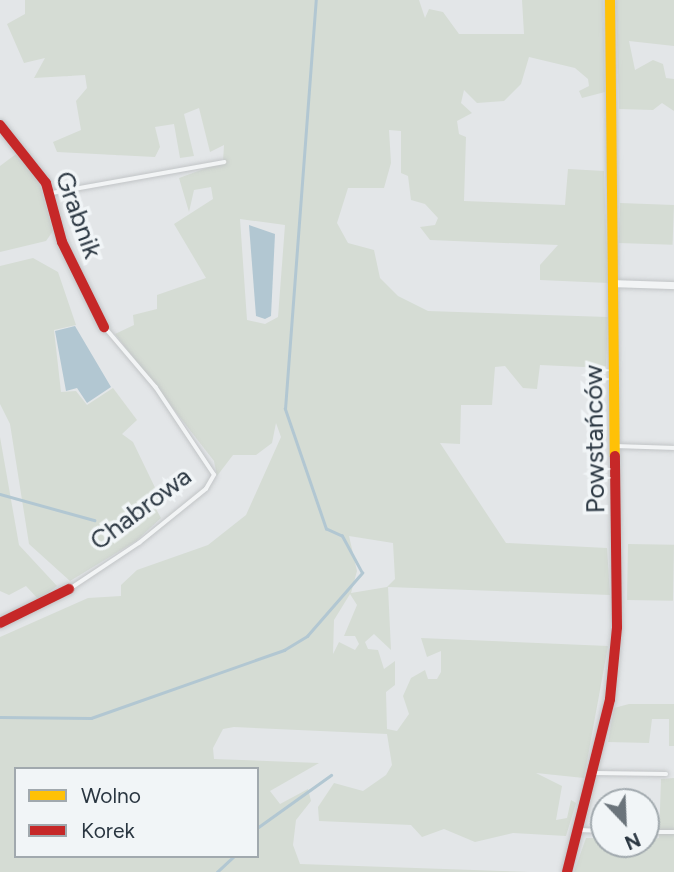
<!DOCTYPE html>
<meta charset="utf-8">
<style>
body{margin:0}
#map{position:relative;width:674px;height:872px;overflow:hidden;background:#e3e6e8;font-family:Figtree,sans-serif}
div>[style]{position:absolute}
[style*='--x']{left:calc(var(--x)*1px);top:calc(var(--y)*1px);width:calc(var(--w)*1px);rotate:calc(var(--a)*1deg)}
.green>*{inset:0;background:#d5dcd4;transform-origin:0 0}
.water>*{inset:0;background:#b2c7d2}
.stream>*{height:2.5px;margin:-1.25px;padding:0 1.25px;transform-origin:1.25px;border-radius:1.25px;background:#b2c7d2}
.roads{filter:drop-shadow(0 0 2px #c1c4c6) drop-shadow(0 0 2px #c1c4c6)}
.lane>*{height:3.5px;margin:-1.75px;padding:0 1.75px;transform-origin:1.75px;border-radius:1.75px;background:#f2f4f5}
.street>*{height:7px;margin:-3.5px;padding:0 3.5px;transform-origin:3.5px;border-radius:3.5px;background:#f2f4f5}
.slow>*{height:10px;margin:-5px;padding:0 5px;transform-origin:5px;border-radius:5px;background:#ffc107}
.jam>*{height:10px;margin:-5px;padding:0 5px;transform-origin:5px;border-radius:5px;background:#c62828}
span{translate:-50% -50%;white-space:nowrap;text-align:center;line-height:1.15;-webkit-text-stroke:7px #f1f5f7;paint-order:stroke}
.street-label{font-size:26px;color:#2a3641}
.legend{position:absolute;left:14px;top:767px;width:245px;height:91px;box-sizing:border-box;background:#f1f5f7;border:2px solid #a1a9ae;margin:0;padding:9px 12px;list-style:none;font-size:21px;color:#2a3641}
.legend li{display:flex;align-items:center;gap:14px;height:35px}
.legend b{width:35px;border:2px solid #a1a9ae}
.north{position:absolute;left:590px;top:788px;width:70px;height:70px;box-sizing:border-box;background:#f1f5f7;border:2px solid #a1a9ae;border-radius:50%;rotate:157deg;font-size:19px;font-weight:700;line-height:28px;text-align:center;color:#2a3641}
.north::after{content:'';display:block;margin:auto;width:24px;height:32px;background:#6b747b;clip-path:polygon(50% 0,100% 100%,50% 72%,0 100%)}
</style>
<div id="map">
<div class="green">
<div style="clip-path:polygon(evenodd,25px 0,419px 0,425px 18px,429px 9px,443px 12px,459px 34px,524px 34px,522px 0,603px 0,605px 92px,582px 98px,579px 91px,589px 86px,588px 79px,575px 68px,529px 57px,521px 84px,504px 101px,477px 103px,464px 90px,461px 103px,472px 113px,457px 121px,459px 134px,466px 137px,464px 201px,565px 205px,568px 169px,604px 171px,608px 283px,540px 280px,540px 265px,558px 245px,430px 240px,420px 227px,435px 225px,438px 218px,425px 204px,411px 200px,408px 176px,401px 173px,401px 131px,389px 130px,391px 163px,384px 188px,348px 188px,337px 223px,348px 243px,374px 250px,380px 278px,398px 296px,428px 311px,608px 317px,606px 368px,540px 365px,537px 389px,523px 388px,505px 366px,495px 367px,492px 405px,461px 405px,460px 444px,440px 443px,506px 543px,607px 548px,610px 595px,388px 587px,391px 650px,374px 634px,365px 642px,368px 649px,378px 650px,384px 669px,395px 661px,395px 685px,386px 692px,387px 729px,397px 731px,409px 714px,403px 696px,411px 678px,425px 670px,428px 679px,437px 679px,441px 672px,441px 651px,427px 657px,421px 638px,608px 646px,584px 778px,536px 773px,562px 786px,556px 820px,567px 818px,571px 800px,576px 803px,566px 836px,513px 833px,475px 842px,444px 829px,422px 837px,411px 825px,319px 821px,318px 807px,334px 783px,363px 791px,386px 775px,392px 765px,387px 734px,234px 727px,223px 729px,213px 748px,214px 759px,319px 763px,270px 791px,280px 804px,308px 789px,311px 801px,296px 820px,293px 845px,300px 864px,530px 872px,0 872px,0 637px,88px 598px,121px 596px,121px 585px,137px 570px,208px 545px,246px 515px,281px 437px,276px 423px,272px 443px,256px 455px,233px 455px,217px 476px,214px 461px,115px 334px,134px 325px,133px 315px,157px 309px,157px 295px,206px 278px,174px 224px,213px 199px,211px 187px,194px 190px,189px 212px,179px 178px,223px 162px,224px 145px,210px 152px,199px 108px,184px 114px,194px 156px,180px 158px,174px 124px,155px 127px,160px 147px,155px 157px,57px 152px,53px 142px,81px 130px,76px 101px,87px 88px,85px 75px,34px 78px,45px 58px,24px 63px,7px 24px,25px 14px,25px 0,240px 219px,285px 225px,278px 317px,265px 324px,247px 320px,240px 219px,25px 0,349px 536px,393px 543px,395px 579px,387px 587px,351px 593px,357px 571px,349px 536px,25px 0,350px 594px,357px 605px,344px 636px,355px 636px,359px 644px,355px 650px,339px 642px,333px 654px,334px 620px,350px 594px,25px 0,16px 769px,257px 769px,257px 856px,16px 856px,16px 769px)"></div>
<div style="clip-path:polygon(616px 0,674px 0,674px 46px,629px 41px,635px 70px,653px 60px,663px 64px,666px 78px,674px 79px,674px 111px,662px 103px,653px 110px,619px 109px)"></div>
<div style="clip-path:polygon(20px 151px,39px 181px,53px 231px,46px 241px,0 252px,0 166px)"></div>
<div style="left:620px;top:203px;width:54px;height:40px;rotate:2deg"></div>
<div style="clip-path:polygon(33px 258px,58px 272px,76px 325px,54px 330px,61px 392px,76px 391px,87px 405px,113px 388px,137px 420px,122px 434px,133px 442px,162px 502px,156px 509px,161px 518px,136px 541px,70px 581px,29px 544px,10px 424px,0 404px,0 266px)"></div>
<div style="clip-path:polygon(0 437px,19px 545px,57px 586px,39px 600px,26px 586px,9px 595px,0 591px)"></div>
<div style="left:628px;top:544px;width:46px;height:56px;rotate:1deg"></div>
<div style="clip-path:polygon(629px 704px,674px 704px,674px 746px,669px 746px,669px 719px,652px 719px,649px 743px,608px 742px,614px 708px)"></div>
<div style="clip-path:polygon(674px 778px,674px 872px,574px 872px,586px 838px,604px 838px,604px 844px,659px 838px,661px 779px)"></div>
</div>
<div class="water">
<div style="clip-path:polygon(249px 225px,275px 234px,271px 316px,265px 319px,256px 316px)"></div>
<div style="clip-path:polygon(75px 326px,111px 387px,87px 403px,77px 388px,66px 391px,55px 331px)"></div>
</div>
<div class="stream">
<div style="--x:0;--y:494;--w:98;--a:15.5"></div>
<div style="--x:0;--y:717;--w:91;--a:0.6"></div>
<div style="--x:91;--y:718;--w:205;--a:-19.4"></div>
<div style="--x:284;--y:650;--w:27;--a:-31"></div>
<div style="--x:307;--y:636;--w:84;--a:-48.9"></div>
<div style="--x:362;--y:573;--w:42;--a:-118.4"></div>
<div style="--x:342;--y:536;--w:17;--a:-156"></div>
<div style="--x:326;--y:529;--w:127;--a:-108.9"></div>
<div style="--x:285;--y:409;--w:410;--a:-85.7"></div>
<div style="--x:257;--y:828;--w:91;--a:-35.6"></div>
<div style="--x:217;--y:872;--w:23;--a:-43"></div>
</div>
<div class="roads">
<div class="lane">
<div style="--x:52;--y:193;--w:175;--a:-10.2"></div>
<div style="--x:617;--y:446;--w:57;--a:2"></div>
<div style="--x:71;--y:588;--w:82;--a:-33.5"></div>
<div style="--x:139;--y:543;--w:86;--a:-38.9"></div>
<div style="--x:206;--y:489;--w:16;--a:-60"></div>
<div style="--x:214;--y:475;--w:105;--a:-123.7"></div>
<div style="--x:156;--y:388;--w:80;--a:-130.4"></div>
<div style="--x:595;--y:773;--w:71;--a:0.8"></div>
<div style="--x:579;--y:830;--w:25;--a:2"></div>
<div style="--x:646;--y:832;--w:28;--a:0"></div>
</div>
<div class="street">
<div style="--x:613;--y:283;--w:61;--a:1.9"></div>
</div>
<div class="slow">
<div style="--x:610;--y:0;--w:456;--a:89.4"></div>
</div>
<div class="jam">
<div style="--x:0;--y:125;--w:74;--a:51.6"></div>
<div style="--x:46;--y:183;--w:61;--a:74.8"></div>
<div style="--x:62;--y:242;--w:95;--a:63.7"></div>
<div style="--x:0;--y:623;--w:77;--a:-26.2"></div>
<div style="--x:567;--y:872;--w:178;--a:-76"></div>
<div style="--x:610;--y:699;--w:72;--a:-84.4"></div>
<div style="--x:617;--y:627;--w:171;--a:-90.7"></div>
</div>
</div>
<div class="street-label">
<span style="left:78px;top:215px;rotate:70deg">Grabnik</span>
<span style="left:595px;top:439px;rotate:-91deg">Powstańców</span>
<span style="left:141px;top:509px;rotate:-37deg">Chabrowa</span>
</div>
<ul class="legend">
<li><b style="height:9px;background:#ffc107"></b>Wolno</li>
<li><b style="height:9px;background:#c62828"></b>Korek</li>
</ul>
<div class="north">N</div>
</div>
